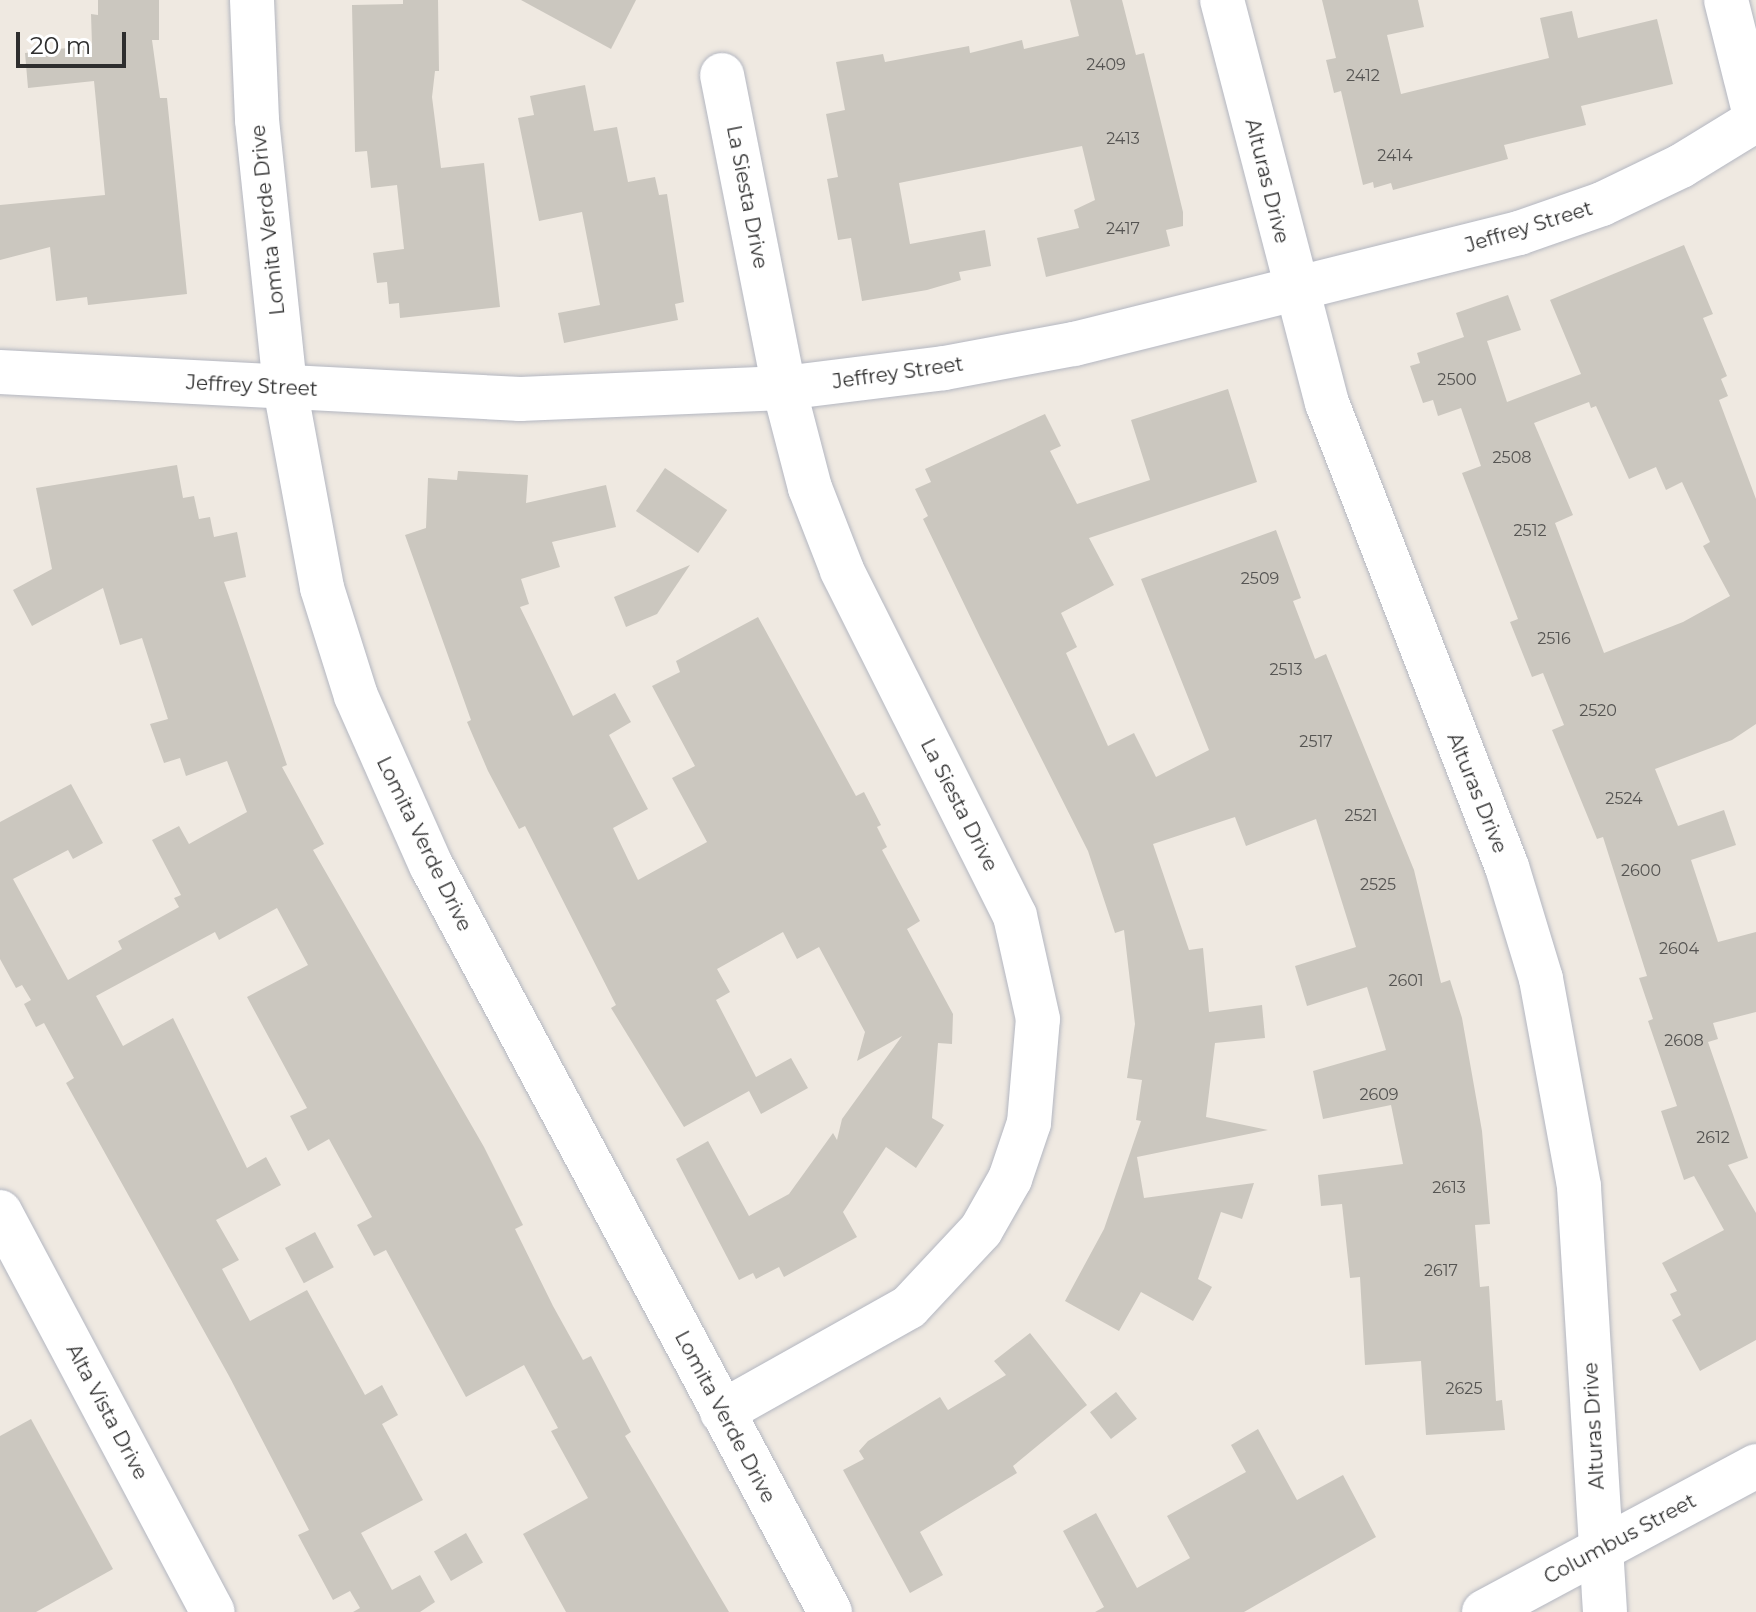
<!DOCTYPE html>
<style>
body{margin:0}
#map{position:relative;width:1756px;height:1612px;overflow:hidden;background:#efe9e1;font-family:Montserrat,sans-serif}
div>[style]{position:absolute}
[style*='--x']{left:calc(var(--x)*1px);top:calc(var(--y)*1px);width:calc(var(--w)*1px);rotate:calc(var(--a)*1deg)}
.building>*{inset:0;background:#cbc7bf;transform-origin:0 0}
.roads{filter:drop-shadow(0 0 2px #b4b7c1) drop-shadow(0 0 2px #b4b7c1)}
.street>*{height:44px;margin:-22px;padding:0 22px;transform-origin:22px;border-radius:22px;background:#fff}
.secondary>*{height:44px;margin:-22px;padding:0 22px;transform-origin:22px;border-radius:22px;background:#fff}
span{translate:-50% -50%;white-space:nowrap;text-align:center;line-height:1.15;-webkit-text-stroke:6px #fff;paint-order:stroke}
.number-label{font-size:16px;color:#555452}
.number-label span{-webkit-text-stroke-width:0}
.street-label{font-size:20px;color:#2e2e2e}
.scale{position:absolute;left:16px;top:32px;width:110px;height:36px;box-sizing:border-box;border:4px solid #2e2e2e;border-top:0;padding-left:10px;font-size:24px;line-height:28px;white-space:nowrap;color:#2e2e2e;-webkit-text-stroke:6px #fff;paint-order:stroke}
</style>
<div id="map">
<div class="building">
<div style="clip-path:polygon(98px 0,159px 0,159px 40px,152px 40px,160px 98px,167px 98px,187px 294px,88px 305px,87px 297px,56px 301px,50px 247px,0 260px,0 205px,105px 195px,94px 81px,28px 88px,25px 53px,92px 45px,91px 14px,98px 15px)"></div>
<div style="clip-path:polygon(403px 0,438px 0,439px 71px,435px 71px,432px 97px,441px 168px,484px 163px,500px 307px,400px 318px,399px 303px,389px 304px,387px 282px,377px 283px,373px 253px,404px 249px,397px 185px,371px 188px,367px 151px,355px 152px,352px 5px,403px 4px)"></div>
<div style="clip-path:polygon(521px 0,636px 0,611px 49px)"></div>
<div style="clip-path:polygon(1070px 0,1122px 0,1136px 55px,1144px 53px,1183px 212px,1183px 226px,1166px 230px,1170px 246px,1046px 277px,1037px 238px,1079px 228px,1074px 210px,1095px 200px,1082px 146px,899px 183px,910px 244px,985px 230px,991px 266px,959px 272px,961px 280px,927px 290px,862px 301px,851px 238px,838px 240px,827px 179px,838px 177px,826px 114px,845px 110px,836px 62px,883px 54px,885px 62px,969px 46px,970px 53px,1022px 40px,1024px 49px,1079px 36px)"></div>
<div style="clip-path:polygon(1322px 0,1418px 0,1424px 27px,1387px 35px,1401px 94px,1549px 58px,1540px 18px,1572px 11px,1578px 38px,1657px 19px,1673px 84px,1581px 106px,1586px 125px,1504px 145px,1508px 159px,1393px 190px,1391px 183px,1374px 188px,1373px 182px,1363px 185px,1341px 91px,1334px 93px,1326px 60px,1336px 58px)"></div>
<div style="clip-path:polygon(585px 85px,594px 131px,617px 127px,628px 182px,655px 177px,659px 195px,667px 194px,684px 302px,675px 304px,678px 320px,564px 343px,558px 313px,600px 305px,582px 212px,539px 221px,518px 118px,534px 115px,530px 96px)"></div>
<div style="clip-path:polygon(evenodd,1684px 245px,1713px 314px,1703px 318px,1727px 376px,1721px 379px,1728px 396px,1719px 400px,1756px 499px,1756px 724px,1732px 740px,1655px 769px,1678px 826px,1724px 810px,1736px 845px,1691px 860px,1718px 942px,1756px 932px,1756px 1012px,1713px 1023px,1718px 1039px,1708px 1042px,1748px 1158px,1728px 1165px,1756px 1213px,1756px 1340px,1700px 1371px,1672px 1320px,1681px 1315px,1670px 1294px,1677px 1291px,1662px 1263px,1724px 1230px,1694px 1176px,1684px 1180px,1661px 1111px,1677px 1106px,1648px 1021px,1653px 1019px,1639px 978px,1647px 976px,1603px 837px,1597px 839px,1552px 730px,1564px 725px,1543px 673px,1532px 677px,1510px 622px,1518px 619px,1462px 473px,1481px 466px,1461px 408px,1438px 416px,1433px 400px,1423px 403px,1410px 366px,1420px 363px,1417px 353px,1464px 337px,1456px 313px,1508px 295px,1521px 330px,1487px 341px,1507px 402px,1581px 374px,1550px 300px,1684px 245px,1589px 402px,1591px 408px,1596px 406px,1629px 479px,1656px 467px,1666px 490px,1682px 482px,1710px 542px,1703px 546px,1730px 596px,1683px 622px,1604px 653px,1555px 523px,1573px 515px,1534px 423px,1589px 402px)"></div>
<div style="clip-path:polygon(1228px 389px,1257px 482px,1089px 538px,1114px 585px,1061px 613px,1077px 647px,1066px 653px,1108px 746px,1134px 733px,1156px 777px,1209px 750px,1141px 579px,1276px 530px,1301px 598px,1293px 601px,1315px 659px,1326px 654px,1414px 870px,1441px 983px,1450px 980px,1462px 1018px,1482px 1131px,1490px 1224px,1475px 1225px,1480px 1287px,1489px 1286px,1496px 1401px,1502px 1400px,1505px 1430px,1426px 1435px,1421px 1361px,1365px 1365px,1360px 1277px,1350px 1278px,1342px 1204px,1321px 1206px,1318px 1175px,1403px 1164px,1391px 1105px,1323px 1119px,1313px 1071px,1386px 1050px,1367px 987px,1307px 1006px,1295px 966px,1356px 947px,1316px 819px,1246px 846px,1235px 817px,1153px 844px,1189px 950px,1203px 948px,1209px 1012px,1262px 1005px,1265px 1038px,1215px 1043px,1206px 1117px,1268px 1130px,1137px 1157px,1144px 1198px,1254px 1183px,1242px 1219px,1221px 1212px,1198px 1279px,1212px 1287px,1193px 1321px,1141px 1292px,1119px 1331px,1065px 1301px,1104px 1229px,1141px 1121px,1136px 1120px,1142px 1080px,1127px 1078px,1135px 1024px,1124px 930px,1115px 933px,1088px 851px,980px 637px,923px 519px,928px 516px,915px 489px,931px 482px,925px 469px,1045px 414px,1061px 446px,1050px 451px,1077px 504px,1150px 480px,1131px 420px)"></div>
<div style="clip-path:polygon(177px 465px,183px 498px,194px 496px,199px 519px,210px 517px,214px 537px,237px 532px,246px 577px,224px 582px,287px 765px,282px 767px,324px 844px,313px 850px,484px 1147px,523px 1225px,515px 1229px,553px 1306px,583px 1360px,591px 1356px,631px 1432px,625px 1436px,729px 1612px,566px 1612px,523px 1534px,588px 1498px,551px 1431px,558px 1428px,524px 1365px,466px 1397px,386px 1250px,374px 1256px,357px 1225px,372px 1217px,329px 1139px,308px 1151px,290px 1116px,307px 1108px,247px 997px,308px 965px,277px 908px,219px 940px,215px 932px,96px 996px,123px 1046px,173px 1018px,247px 1168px,266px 1157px,281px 1185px,216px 1220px,239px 1260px,222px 1269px,250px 1321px,307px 1290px,365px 1395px,382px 1385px,398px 1415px,382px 1424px,423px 1500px,361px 1533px,392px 1590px,420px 1575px,435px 1602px,420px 1612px,353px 1612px,360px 1608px,350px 1591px,333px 1600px,298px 1535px,309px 1530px,229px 1376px,66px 1083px,74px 1078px,44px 1023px,36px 1027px,24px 1004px,31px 1000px,22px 985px,16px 988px,0 959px,0 822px,71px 784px,103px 843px,73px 859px,68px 850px,13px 879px,68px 980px,122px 949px,118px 941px,179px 907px,174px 898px,181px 895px,152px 840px,179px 826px,189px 844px,247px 812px,227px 761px,186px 776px,180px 758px,164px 763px,150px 724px,168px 719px,142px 638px,120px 645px,103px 588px,32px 626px,13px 590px,52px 569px,36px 488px)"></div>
<div style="left:665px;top:468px;width:75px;height:52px;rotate:34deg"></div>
<div style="clip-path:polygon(458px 471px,528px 475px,526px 503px,606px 485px,616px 527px,552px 542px,560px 567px,521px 579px,529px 604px,520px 607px,573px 716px,615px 693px,631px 722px,609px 735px,648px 809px,613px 828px,638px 880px,707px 842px,672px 778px,695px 766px,652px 686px,680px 672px,676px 661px,758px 617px,856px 796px,864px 792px,881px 825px,877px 827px,887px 847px,882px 850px,920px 921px,907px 929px,953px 1014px,952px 1044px,938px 1043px,932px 1118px,944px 1125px,916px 1168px,886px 1147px,843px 1212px,857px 1237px,784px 1277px,779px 1267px,756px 1279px,753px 1273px,739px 1280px,676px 1159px,708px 1141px,749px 1216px,789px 1194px,833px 1133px,837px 1140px,842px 1119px,902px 1036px,857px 1061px,865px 1032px,819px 947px,797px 959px,783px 932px,717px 969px,730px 992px,716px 1000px,756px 1077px,791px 1058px,808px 1088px,761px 1114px,749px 1091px,684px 1127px,611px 1008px,616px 1005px,525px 826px,519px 829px,488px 771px,467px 722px,471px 720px,405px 535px,426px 528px,428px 478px,457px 480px)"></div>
<div style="clip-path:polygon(690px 565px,657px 614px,626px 627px,614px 597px)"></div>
<div style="left:315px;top:1232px;width:40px;height:34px;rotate:62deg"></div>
<div style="clip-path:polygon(1030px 1333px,1087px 1405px,1013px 1466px,1017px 1473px,920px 1532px,943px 1575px,910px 1593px,843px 1470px,864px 1459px,859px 1451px,868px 1441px,940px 1397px,948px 1410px,1006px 1375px,994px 1361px)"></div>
<div style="left:1116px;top:1392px;width:34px;height:33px;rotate:52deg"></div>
<div style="clip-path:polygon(31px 1419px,113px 1569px,36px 1612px,0 1612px,0 1436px)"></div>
<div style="clip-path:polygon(1258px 1429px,1297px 1500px,1343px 1475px,1376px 1537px,1244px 1612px,1095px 1612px,1104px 1607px,1063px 1531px,1096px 1513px,1137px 1588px,1190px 1558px,1167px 1516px,1246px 1472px,1231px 1445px)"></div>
<div style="left:466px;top:1533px;width:34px;height:37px;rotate:60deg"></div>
</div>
<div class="roads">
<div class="street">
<div style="--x:252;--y:0;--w:120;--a:87.6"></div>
<div style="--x:257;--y:120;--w:269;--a:84"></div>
<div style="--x:285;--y:388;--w:203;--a:79.5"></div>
<div style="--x:322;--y:588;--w:113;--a:72.5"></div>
<div style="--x:356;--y:696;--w:185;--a:66.1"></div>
<div style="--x:431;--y:865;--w:847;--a:61.89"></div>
<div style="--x:1222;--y:0;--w:416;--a:75.4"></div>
<div style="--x:1327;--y:403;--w:498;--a:68.8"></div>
<div style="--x:1507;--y:867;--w:117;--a:73.1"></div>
<div style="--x:1541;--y:979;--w:211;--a:79.6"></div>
<div style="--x:1579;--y:1187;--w:426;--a:86.5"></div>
<div style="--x:1726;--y:0;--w:123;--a:75.9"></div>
<div style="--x:0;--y:372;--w:521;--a:2.97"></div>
<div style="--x:520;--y:399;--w:264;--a:-2.4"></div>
<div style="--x:784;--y:388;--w:161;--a:-7.1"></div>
<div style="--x:944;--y:368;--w:132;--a:-10.5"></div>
<div style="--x:1074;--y:344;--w:459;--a:-14"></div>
<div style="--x:1519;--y:233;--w:88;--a:-19.3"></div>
<div style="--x:1602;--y:204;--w:88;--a:-25.7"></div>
<div style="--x:1681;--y:166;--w:88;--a:-31.5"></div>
<div style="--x:722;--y:1412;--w:214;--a:-29.3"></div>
<div style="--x:909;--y:1307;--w:105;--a:-46.9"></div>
<div style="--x:981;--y:1230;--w:59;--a:-60.4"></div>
<div style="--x:1010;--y:1179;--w:59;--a:-71.3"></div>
<div style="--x:1029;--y:1123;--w:104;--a:-85.1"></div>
<div style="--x:1038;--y:1019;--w:106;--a:-102.6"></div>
<div style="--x:1015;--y:916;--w:387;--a:-116.6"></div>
<div style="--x:842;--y:570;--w:88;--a:-111.3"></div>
<div style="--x:810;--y:488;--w:103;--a:-104.6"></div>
<div style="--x:784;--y:388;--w:319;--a:-101.2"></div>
</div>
<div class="secondary">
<div style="--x:0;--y:1212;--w:453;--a:62"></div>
<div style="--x:1484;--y:1612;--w:309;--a:-28.2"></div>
</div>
</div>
<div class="number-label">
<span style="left:1106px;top:65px">2409</span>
<span style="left:1363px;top:76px">2412</span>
<span style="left:1123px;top:139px">2413</span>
<span style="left:1395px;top:156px">2414</span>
<span style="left:1123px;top:229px">2417</span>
<span style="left:1457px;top:380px">2500</span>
<span style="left:1512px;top:458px">2508</span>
<span style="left:1530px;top:531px">2512</span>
<span style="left:1260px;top:579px">2509</span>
<span style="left:1554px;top:639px">2516</span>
<span style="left:1286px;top:670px">2513</span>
<span style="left:1598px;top:711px">2520</span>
<span style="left:1316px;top:742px">2517</span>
<span style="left:1624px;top:799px">2524</span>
<span style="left:1361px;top:816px">2521</span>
<span style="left:1641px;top:871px">2600</span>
<span style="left:1378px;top:885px">2525</span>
<span style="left:1679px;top:949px">2604</span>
<span style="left:1406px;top:981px">2601</span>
<span style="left:1684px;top:1041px">2608</span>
<span style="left:1379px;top:1095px">2609</span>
<span style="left:1713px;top:1138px">2612</span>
<span style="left:1449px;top:1188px">2613</span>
<span style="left:1441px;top:1271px">2617</span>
<span style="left:1464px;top:1389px">2625</span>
</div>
<div class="street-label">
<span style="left:1267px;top:181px;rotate:76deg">Alturas Drive</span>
<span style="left:747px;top:197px;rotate:79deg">La Siesta Drive</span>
<span style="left:268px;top:220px;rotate:-96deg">Lomita Verde Drive</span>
<span style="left:1529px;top:227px;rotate:-17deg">Jeffrey Street</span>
<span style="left:898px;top:373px;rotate:-8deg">Jeffrey Street</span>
<span style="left:252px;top:386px;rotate:3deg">Jeffrey Street</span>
<span style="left:1477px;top:793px;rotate:68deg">Alturas Drive</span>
<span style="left:959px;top:805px;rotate:63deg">La Siesta Drive</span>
<span style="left:424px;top:844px;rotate:64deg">Lomita Verde Drive</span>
<span style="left:107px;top:1412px;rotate:62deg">Alta Vista Drive</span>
<span style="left:725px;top:1417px;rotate:62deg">Lomita Verde Drive</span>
<span style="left:1594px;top:1426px;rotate:-93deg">Alturas Drive</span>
<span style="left:1620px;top:1539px;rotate:-28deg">Columbus Street</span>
</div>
<div class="scale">20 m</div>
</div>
